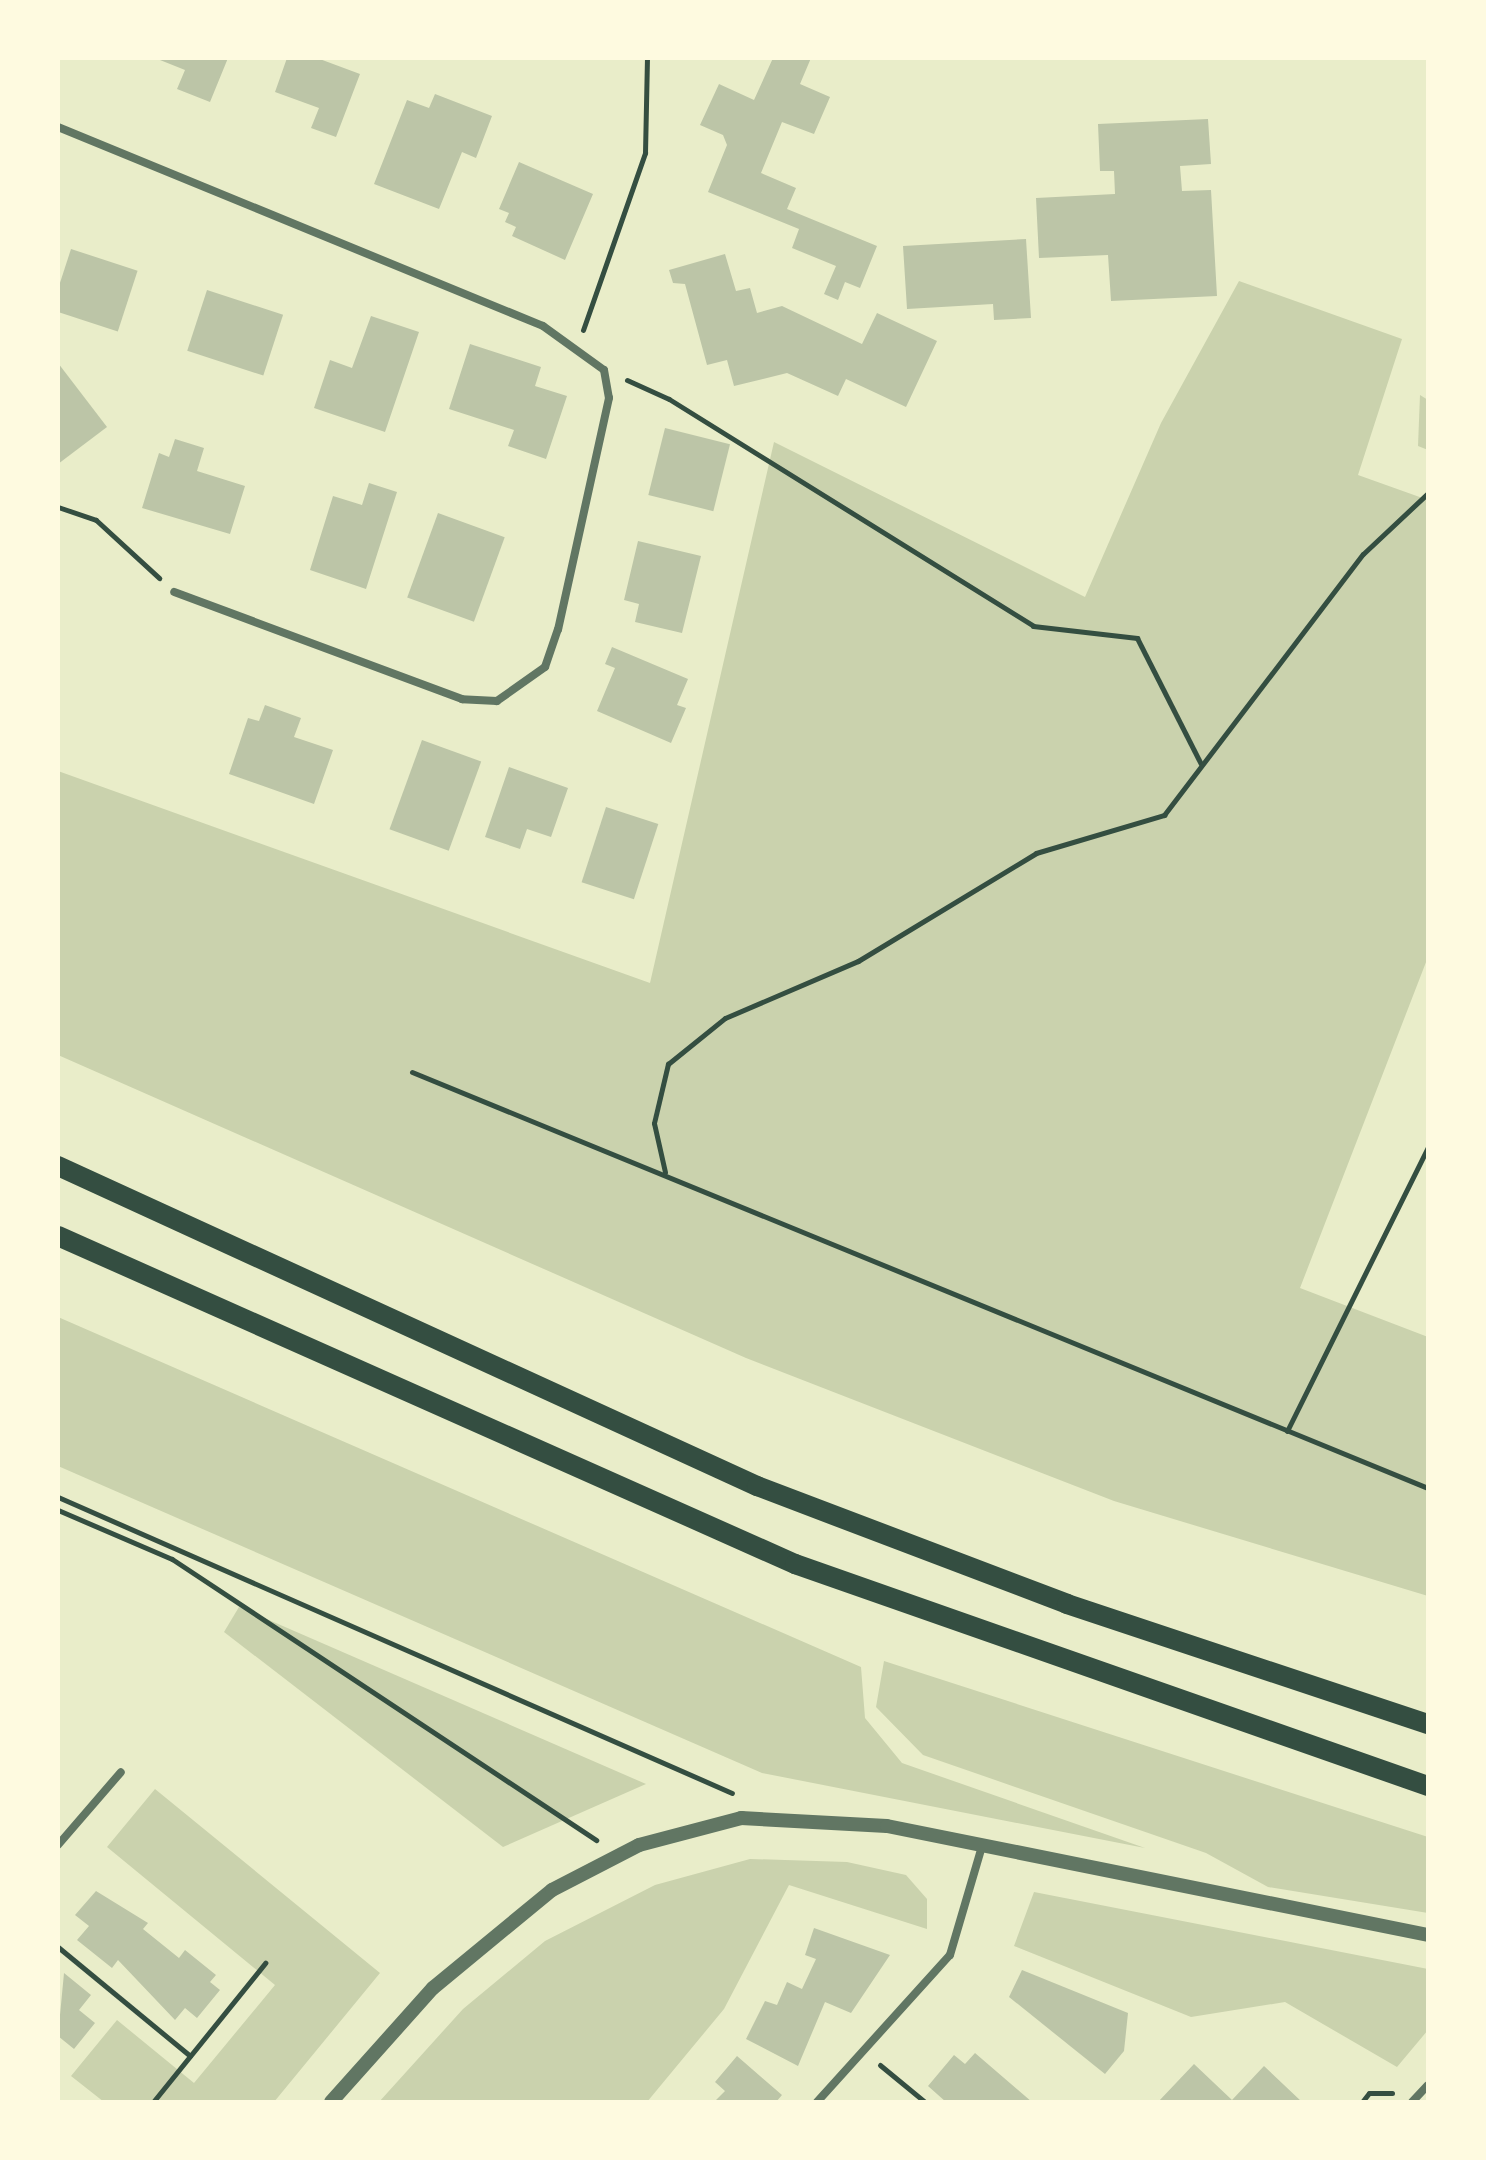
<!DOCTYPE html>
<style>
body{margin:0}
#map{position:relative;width:1486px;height:2160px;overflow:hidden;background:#e9edc9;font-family:"Playfair Display",serif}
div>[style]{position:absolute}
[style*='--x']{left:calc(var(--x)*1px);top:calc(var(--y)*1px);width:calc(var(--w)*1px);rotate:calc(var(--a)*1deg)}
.green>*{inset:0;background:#cad2ad}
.building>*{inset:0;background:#bcc5a7;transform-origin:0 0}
.path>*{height:5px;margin:-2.5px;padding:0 2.5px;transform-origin:2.5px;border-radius:2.5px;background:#344e41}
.minor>*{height:8px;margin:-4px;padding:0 4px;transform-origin:4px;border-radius:4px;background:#617663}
.tertiary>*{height:14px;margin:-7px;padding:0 7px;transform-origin:7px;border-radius:7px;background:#617663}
.primary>*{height:20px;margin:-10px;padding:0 10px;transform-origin:10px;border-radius:10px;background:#344e41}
span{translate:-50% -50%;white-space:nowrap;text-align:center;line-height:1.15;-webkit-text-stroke:6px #fefae0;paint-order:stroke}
.frame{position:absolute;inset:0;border:60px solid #fefae0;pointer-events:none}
</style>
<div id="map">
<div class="green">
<div style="clip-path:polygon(1239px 281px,1402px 339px,1358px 475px,1428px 500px,1428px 957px,1300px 1288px,1428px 1337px,1428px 1596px,1114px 1501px,746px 1358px,58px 1055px,58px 771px,650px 983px,774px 442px,1085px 597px,1161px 423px)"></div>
<div style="clip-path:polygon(1420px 395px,1428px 400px,1428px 450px,1418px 446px)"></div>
<div style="clip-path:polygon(58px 1317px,861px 1667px,865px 1718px,902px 1763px,1145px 1848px,762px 1773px,58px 1466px)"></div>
<div style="clip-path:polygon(239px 1607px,646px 1784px,503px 1847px,224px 1632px)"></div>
<div style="clip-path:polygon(884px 1661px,1428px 1837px,1428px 1913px,1268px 1887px,1206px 1853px,923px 1755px,876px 1707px)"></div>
<div style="clip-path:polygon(155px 1789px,380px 1973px,274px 2102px,104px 2102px,71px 2076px,117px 2020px,194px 2083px,275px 1985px,107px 1847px)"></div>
<div style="clip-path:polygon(750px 1859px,847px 1862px,906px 1875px,927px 1899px,927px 1929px,789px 1885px,724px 2009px,647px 2102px,379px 2102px,463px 2009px,545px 1941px,655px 1885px)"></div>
<div style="clip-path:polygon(1034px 1892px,1428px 1969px,1428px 2030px,1397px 2067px,1285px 2002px,1191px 2017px,1014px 1946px)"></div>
</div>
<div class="building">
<div style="clip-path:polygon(155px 58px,228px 58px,210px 102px,177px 89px,185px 70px)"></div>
<div style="clip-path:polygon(287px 58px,317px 58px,360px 74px,336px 137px,311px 128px,319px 108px,275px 92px)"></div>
<div style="clip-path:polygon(773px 58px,811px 58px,800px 84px,830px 97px,814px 134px,782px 122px,761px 173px,796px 188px,787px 209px,877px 246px,860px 288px,845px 282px,838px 300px,824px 294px,836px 266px,792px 248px,799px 229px,708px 192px,727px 145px,723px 135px,700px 125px,719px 84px,754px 100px)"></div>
<div style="clip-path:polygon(435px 94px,492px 116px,476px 158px,462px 152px,439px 209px,374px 184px,407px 100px,429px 108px)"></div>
<div style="clip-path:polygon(1208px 119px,1211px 164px,1180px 166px,1182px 191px,1211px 190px,1217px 296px,1111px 301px,1108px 255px,1039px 258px,1036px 198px,1115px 194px,1114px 171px,1100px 171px,1098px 124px)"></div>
<div style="clip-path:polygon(519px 162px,593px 194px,565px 260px,512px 236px,516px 227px,505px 222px,509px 213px,499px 209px)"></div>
<div style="clip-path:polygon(1026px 239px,1031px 318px,994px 320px,993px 304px,907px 309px,903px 246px)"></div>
<div style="left:71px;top:249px;width:70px;height:64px;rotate:18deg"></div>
<div style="clip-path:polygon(725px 254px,736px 291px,750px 288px,757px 313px,782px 306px,862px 344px,877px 313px,937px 341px,906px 407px,846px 379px,838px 396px,787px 373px,734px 386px,727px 360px,707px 365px,685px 284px,673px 283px,669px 270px)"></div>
<div style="left:207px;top:290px;width:80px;height:64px;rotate:18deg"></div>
<div style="clip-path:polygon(371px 316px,419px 332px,385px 432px,314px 408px,330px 360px,352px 368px)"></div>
<div style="clip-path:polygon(470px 344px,541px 367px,535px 386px,567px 396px,546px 459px,508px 446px,514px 430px,449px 409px)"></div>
<div style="clip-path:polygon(58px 363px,107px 427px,58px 464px)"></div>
<div style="left:665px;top:428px;width:67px;height:69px;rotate:14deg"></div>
<div style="clip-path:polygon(175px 439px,204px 448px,197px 471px,245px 486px,230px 534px,142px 508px,159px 453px,169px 457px)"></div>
<div style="clip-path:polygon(369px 483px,397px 492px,366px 589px,310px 570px,333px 496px,362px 505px)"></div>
<div style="left:438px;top:513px;width:71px;height:90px;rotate:20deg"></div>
<div style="clip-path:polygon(638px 541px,701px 556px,682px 633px,635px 622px,639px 604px,624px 600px)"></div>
<div style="clip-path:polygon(612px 647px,688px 679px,677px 705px,686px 708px,671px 743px,597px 711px,615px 668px,605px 664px)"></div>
<div style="clip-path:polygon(265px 705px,301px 718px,294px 737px,333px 750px,314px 804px,229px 774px,248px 718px,259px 721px)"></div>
<div style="left:422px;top:740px;width:63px;height:95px;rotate:20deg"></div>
<div style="clip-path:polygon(509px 767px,568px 788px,551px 837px,527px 829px,520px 849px,485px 837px)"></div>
<div style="left:606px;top:807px;width:55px;height:79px;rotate:18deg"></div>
<div style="clip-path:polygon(96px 1891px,148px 1923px,143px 1929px,179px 1958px,185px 1950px,216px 1975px,210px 1982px,220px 1990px,197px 2018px,185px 2008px,175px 2020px,118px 1960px,112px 1968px,77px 1940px,89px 1926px,75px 1915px)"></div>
<div style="clip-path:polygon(814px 1928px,890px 1955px,851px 2013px,825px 2002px,798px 2066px,746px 2039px,765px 2001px,777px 2005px,787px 1982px,802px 1989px,816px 1959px,805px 1955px)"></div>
<div style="clip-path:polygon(1022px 1970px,1128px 2013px,1124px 2051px,1105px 2074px,1009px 1997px)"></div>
<div style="clip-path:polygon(64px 1973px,91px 1995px,79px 2010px,95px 2023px,74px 2049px,58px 2036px)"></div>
<div style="clip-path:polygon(975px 2053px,1032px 2102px,946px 2102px,928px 2086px,954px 2055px,965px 2064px)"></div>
<div style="clip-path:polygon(737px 2056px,782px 2095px,776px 2102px,714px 2102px,725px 2091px,715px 2082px)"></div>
<div style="clip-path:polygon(1194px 2064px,1232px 2100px,1264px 2066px,1302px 2102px,1158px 2102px)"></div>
</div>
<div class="path">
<div style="--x:583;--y:330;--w:188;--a:-70.7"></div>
<div style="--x:645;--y:153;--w:95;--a:-88.8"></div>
<div style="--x:627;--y:380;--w:46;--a:24.3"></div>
<div style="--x:669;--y:399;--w:429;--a:31.9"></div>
<div style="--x:1033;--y:626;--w:105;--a:6.6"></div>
<div style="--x:1137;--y:638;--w:141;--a:63.1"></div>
<div style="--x:58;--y:507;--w:40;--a:18.9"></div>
<div style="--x:96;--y:520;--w:86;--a:42.6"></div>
<div style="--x:412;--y:1072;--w:1098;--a:22.27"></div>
<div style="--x:665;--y:1172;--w:50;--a:-102.7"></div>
<div style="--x:654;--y:1123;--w:61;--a:-76.7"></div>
<div style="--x:668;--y:1064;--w:73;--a:-38.9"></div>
<div style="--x:725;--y:1018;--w:145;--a:-23.2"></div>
<div style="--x:858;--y:961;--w:208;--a:-31.2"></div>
<div style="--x:1036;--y:853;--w:134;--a:-16.5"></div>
<div style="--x:1164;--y:815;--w:328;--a:-52.7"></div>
<div style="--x:1363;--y:554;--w:89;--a:-43.2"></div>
<div style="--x:1287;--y:1431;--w:317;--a:-63.6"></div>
<div style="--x:58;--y:1497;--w:736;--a:23.71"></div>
<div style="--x:58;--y:1510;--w:124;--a:23.3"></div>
<div style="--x:172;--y:1559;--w:509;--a:33.53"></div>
<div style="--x:58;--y:1947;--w:171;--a:39.5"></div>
<div style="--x:880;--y:2065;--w:58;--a:39.4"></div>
<div style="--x:153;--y:2102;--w:179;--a:-51.1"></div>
<div style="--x:1362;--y:2102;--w:11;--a:-52"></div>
<div style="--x:1369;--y:2093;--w:23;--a:0"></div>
</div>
<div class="minor">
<div style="--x:58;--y:127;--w:524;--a:22.31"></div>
<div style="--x:543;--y:326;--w:75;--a:35.8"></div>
<div style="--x:604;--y:370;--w:28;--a:80"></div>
<div style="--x:609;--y:398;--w:237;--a:102.4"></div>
<div style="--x:558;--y:629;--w:40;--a:108.9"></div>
<div style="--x:545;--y:667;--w:59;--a:144.7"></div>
<div style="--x:497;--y:701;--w:35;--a:-177"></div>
<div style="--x:462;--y:699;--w:307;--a:-159.6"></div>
<div style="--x:58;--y:1845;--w:96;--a:-49.2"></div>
<div style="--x:817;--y:2102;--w:198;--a:-47.9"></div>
<div style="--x:950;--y:1955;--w:114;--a:-73.6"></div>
<div style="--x:1412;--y:2102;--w:23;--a:-47"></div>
</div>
<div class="tertiary">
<div style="--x:331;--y:2102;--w:153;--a:-48.2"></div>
<div style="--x:433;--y:1988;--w:154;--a:-39.5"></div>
<div style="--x:552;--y:1890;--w:98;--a:-27.3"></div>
<div style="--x:639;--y:1845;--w:106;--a:-14.8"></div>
<div style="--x:741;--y:1818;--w:146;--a:3.1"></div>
<div style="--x:887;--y:1826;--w:552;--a:11.39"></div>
</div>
<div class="primary">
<div style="--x:58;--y:1166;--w:769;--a:24.6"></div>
<div style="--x:757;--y:1486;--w:332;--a:20.8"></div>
<div style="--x:1067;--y:1604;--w:380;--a:18.4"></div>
<div style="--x:58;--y:1236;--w:807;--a:23.99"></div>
<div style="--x:795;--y:1564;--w:671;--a:19.33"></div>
</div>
<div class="frame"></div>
</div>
